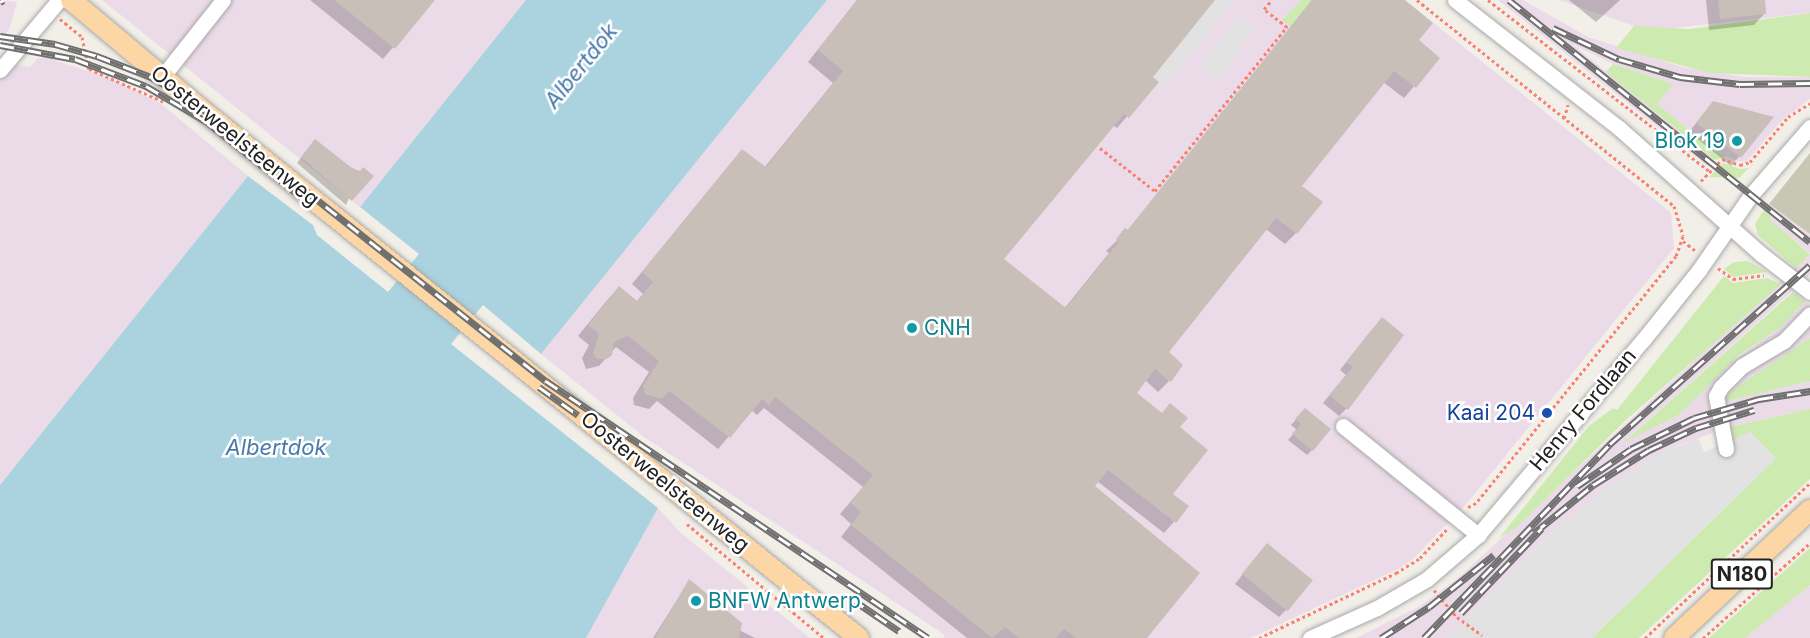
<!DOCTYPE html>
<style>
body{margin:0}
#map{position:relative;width:1810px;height:638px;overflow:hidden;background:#f2efe9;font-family:Inter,sans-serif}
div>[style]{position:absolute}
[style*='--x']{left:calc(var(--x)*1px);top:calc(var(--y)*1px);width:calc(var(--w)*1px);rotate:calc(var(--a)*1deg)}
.industrial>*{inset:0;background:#ebdbe8}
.construction>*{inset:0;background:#c7c7b4}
.grass>*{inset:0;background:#cdebb0}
.parking>*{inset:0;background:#e2e2e2;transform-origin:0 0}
.water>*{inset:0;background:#aad3df}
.shadow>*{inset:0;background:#0003}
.building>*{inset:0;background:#c7bfb8;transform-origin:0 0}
.path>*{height:3px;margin-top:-1.5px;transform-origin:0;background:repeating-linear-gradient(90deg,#fa8072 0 3px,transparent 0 6px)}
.roads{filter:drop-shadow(0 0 2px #a9a9a9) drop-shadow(0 0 2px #a9a9a9)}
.minor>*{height:15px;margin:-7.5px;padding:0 7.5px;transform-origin:7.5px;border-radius:7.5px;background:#fff}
.major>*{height:20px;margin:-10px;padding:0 10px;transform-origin:10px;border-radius:10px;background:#fcd6a4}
.rail>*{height:7px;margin-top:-3.5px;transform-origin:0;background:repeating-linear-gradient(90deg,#fff 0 14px,#707070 0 28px);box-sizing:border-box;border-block:2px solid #707070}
.dots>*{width:16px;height:16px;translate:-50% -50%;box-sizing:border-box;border:3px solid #fff;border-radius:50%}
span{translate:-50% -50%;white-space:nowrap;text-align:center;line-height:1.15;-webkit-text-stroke:5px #fff;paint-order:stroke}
.shield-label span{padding:2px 4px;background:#fff;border:2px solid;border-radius:4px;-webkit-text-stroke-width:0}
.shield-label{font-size:20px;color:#222;font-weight:700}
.street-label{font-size:21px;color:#222}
.culture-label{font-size:21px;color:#0d838f}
.right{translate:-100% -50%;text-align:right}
.left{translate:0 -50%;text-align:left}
.transit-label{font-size:21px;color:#164399}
.water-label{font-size:22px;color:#4a7aab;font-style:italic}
</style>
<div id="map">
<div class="industrial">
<div style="clip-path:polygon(0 0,17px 2px,9px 30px,0 40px)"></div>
<div style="clip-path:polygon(102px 0,526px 0,360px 207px)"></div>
<div style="clip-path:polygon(827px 0,1405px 0,1671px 213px,1674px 248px,1468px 502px,1413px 559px,1400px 568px,1251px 638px,943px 638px,945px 635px,644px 437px,541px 354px)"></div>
<div style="clip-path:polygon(1498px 0,1523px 0,1588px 37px,1682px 67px,1745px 77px,1810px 77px,1810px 99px,1782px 120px,1747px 161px,1740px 162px,1718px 153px,1657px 104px,1672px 84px,1613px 64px,1572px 44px,1715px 160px,1707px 166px)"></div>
<div style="clip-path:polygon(1559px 0,1810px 0,1810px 13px,1664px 29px,1634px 26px)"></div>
<div style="clip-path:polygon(45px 57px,108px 78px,160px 103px,248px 176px,0 485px,0 62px,30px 67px,37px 59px)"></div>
<div style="clip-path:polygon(1776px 209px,1810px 234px,1810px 253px,1768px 219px)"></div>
<div style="clip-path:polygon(1810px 254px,1810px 275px,1625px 441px,1679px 415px,1722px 369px,1780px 328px,1805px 301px,1810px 305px,1810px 338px,1731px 391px,1723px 401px,1810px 381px,1810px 409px,1726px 428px,1677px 446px,1640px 466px,1548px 535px,1448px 638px,1356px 638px,1420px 606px,1457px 579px)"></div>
<div style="clip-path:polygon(658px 508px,681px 533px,810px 638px,586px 638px)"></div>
<div style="clip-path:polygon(1810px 585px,1810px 638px,1745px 638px)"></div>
</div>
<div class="construction">
<div style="clip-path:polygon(1810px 153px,1810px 234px,1769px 204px)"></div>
</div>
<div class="grass">
<div style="clip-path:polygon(1302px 0,1312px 0,1291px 27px,1282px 20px)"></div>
<div style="clip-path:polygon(1810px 13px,1810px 77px,1710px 73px,1616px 48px,1634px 26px,1689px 29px)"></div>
<div style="clip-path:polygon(1613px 64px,1673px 84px,1657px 104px,1718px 153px,1727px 156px,1715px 160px,1606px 72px)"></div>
<div style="clip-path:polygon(1723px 163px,1740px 169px,1749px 168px,1739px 178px,1709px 177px)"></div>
<div style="clip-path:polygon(1765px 208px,1772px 214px,1769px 219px,1810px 254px,1796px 268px,1758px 235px,1755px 224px)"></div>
<div style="clip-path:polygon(1748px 261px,1767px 272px,1733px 277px,1724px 269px,1734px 262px)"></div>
<div style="clip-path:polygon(1724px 276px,1733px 283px,1767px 278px,1781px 284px,1627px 419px,1517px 527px,1499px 538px,1589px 426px,1613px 408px,1617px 410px)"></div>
<div style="clip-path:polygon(1793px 292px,1805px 301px,1780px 328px,1739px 355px,1679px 415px,1623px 443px)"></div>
<div style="clip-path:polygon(1810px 338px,1810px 381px,1722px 402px,1731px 391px)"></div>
<div style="clip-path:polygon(1810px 409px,1810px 479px,1639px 638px,1592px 638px,1775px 459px,1750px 432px,1731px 441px,1726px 428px)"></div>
<div style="clip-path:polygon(1810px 548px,1810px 585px,1745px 638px,1709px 638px)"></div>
</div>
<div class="parking">
<div style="clip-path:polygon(1215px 0,1235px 0,1165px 86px,1153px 77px)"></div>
<div style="left:1238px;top:17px;width:21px;height:63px;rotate:37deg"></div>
<div style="clip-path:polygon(1750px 432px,1776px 458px,1592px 638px,1448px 638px,1548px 535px,1610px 485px,1658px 455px,1698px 438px,1704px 452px)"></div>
</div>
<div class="water">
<div style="clip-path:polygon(526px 0,827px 0,541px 354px,483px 305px,451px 344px,658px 508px,586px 638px,0 638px,0 485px,248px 176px,313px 225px,317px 235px,388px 292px,419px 254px,360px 207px)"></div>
</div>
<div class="shadow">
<div style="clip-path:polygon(310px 0,433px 0,383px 59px)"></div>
<div style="clip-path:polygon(857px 0,1213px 0,1151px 77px,1157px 82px,1117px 128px,1113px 125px,1002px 259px,1064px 309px,1109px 253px,1106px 251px,1127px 231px,1312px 0,1402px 0,1417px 41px,1438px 58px,1404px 98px,1383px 82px,1300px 186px,1296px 233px,1285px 244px,1266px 229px,1167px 352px,1169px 381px,1158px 392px,1145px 380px,1135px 393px,1161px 414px,1170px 405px,1178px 427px,1171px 494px,1187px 507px,1164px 533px,1097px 481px,1093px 487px,1146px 638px,967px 638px,841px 537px,851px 524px,840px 514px,863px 487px,764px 408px,757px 415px,751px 410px,718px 449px,657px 401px,649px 409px,634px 405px,633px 398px,649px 372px,616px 347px,599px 366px,586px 369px,582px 358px,589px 345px,578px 336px,608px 299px,619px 288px,636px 302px,643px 294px,632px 284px,731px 163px,764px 168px,833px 83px,808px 62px)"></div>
<div style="clip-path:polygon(1569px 0,1620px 0,1596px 22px)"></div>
<div style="clip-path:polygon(1706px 0,1763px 0,1765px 13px,1754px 25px,1709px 30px)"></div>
<div style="clip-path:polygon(1705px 112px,1772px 118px,1731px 166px,1689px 132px)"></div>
<div style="clip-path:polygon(310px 146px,360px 172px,346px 205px,297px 163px)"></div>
<div style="clip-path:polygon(1374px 327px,1346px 409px,1339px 416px,1323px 403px,1346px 375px,1340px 370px)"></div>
<div style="clip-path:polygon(1300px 415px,1312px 450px,1307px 455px,1288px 440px,1297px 430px,1291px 425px)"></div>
<div style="clip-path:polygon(1259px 554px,1287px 609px,1279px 617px,1235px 584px)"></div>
<div style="clip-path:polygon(689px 581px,739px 630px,755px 638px,653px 638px)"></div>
</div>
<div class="building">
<div style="clip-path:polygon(334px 0,435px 0,395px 49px)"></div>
<div style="clip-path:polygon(857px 0,1215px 0,1153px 77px,1159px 82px,1129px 118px,1124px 114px,1004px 259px,1066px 308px,1119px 241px,1116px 239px,1125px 228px,1128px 230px,1312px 0,1405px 0,1433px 23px,1419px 40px,1440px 58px,1416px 88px,1394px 71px,1302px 186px,1323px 202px,1297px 234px,1276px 218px,1169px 352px,1183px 365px,1171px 382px,1155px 369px,1137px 393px,1162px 413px,1170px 403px,1188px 418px,1180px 427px,1208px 450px,1173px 494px,1189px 506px,1176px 523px,1108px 470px,1095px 486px,1200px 573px,1147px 638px,1076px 638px,1064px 629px,1056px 638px,1019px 638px,1005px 627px,992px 638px,851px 525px,861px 512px,850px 502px,873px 475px,775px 397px,769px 405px,762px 399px,730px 438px,669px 391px,662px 399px,645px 394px,643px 386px,659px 361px,628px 336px,614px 342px,612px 355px,607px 359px,597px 359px,593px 353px,599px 334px,588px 325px,619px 286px,637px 301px,653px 282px,642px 272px,742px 149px,766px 167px,843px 71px,818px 50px)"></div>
<div style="clip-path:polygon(1718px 0,1765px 0,1766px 14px,1720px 19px)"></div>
<div style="clip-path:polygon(1713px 101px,1774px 117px,1741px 158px,1696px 123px)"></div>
<div style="clip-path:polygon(315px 139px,353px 169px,360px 171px,363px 167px,374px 176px,352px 201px,301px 157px)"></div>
<div style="clip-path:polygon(1382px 317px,1404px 335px,1348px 410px,1329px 395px,1353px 367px,1346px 362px)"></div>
<div style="clip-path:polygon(1305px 408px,1331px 429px,1313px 451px,1292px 434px,1301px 424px,1295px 419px)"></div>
<div style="left:1267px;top:543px;width:59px;height:40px;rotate:39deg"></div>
<div style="clip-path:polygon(689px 579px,742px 623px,739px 638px,655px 638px)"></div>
</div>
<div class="path">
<div style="--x:1417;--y:0;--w:329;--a:38.7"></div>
<div style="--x:1674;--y:206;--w:31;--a:73"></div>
<div style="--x:1683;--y:236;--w:21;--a:109"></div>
<div style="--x:1676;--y:256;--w:318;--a:129"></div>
<div style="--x:1476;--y:503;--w:9;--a:153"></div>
<div style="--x:1488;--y:0;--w:279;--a:37.7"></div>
<div style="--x:60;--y:19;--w:28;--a:39"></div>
<div style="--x:82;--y:37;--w:33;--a:78"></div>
<div style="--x:89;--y:69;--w:82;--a:23.7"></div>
<div style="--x:1564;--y:118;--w:14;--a:-73"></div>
<div style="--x:1100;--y:148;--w:70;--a:38"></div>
<div style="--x:1155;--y:191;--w:211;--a:-51.2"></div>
<div style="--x:1287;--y:27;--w:29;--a:-142"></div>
<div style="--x:1264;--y:9;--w:12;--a:-48"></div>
<div style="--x:1701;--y:181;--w:30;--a:-46"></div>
<div style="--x:1722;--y:159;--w:19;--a:18"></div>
<div style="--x:1740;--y:165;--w:10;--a:-17"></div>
<div style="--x:1750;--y:162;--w:59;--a:-49.8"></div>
<div style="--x:1788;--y:117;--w:26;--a:-32"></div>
<div style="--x:1683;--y:241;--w:16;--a:38"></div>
<div style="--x:1718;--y:268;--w:19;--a:36"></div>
<div style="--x:1733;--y:279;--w:31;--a:-7"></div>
<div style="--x:687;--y:524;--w:178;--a:39.8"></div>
<div style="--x:1434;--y:590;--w:35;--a:50"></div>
<div style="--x:1457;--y:617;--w:31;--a:36"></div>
<div style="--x:1259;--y:638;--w:152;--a:-25.4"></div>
<div style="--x:1396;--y:573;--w:28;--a:-32"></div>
<div style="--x:1420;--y:558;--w:40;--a:-47"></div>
<div style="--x:1645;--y:638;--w:226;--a:-43.2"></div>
<div style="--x:1703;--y:638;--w:143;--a:-41.6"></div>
</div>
<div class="roads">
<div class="minor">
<div style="--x:1455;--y:0;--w:208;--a:38"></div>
<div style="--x:1619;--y:128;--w:190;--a:41.6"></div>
<div style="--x:1761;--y:254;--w:62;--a:37.8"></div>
<div style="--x:0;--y:70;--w:92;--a:-49.9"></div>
<div style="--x:162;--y:77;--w:98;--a:-51.6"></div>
<div style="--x:1343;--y:426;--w:174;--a:38.9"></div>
<div style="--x:1726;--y:449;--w:54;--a:-100.7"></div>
<div style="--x:1716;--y:396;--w:10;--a:-61"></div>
<div style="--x:1721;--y:387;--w:30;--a:-45"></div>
<div style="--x:1742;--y:366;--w:49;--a:-30.8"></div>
<div style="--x:1784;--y:341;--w:37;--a:-46"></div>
<div style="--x:1310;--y:638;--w:73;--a:-24.1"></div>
<div style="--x:1377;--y:608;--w:58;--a:-30.1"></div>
<div style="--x:1427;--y:579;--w:67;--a:-40.8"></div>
<div style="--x:1478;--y:535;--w:255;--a:-49.8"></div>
<div style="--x:1643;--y:340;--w:90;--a:-51.3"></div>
<div style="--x:1699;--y:270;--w:91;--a:-55.3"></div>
<div style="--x:1751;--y:195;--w:90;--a:-49.1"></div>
</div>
<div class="major">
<div style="--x:71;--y:0;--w:179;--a:40"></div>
<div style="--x:208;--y:115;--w:835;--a:38.78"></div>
<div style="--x:1674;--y:638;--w:187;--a:-43.3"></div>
</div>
</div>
<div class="rail">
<div style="--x:1509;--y:0;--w:386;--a:38.8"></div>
<div style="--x:0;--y:2;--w:4;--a:-27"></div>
<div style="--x:1553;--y:28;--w:73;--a:25.2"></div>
<div style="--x:1619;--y:59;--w:64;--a:16.4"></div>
<div style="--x:1680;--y:77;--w:60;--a:6.7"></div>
<div style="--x:1740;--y:84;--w:70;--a:-0.8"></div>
<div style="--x:0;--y:36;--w:56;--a:8.3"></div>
<div style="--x:55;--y:44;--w:44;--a:15.9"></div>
<div style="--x:97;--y:56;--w:58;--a:21.3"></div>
<div style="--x:151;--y:77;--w:50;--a:30.2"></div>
<div style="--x:194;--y:102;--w:449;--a:38.4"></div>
<div style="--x:546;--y:381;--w:460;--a:33.9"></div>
<div style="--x:0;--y:45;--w:76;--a:10.6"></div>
<div style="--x:75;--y:59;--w:76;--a:20.8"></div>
<div style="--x:146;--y:86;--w:71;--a:30.5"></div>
<div style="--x:207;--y:122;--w:130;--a:38.5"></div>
<div style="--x:539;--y:387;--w:48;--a:35.7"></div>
<div style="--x:1577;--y:486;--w:65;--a:-34.4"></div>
<div style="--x:1631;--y:449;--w:70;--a:-26.2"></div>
<div style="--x:1694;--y:418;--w:68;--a:-16.3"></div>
<div style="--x:1759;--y:399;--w:52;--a:-8.9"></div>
<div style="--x:1534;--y:533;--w:76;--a:-39.1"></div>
<div style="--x:1593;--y:485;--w:66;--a:-32"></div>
<div style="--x:1649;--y:450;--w:52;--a:-25.1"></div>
<div style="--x:1696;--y:428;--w:61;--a:-17.2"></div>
<div style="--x:852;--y:599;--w:57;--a:34.2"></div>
<div style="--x:1461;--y:613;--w:117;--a:-46.4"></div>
<div style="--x:1381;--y:638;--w:57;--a:-32.9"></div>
<div style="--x:1429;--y:607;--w:83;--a:-38.7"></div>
<div style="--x:1424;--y:638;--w:269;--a:-46.2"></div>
<div style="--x:1610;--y:444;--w:268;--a:-41.8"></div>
</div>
<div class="dots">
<div style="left:1737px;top:141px;background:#0f9aa8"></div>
<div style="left:912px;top:328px;background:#0f9aa8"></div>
<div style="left:1547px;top:413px;background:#1a4fb4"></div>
<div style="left:696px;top:601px;background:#0f9aa8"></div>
</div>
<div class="shield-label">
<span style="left:1742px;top:574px">N180</span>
</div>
<div class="street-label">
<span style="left:235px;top:136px;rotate:39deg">Oosterweelsteenweg</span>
<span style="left:1583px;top:410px;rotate:-50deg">Henry Fordlaan</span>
<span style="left:665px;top:482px;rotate:39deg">Oosterweelsteenweg</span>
</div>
<div class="culture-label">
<span class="right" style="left:1725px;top:141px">Blok 19</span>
<span class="left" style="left:924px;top:328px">CNH</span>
<span class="left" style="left:708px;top:601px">BNFW Antwerp</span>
</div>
<div class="transit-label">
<span class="right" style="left:1535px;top:413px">Kaai 204</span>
</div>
<div class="water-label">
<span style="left:581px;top:66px;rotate:-51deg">Albertdok</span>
<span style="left:276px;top:448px">Albertdok</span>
</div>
</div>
